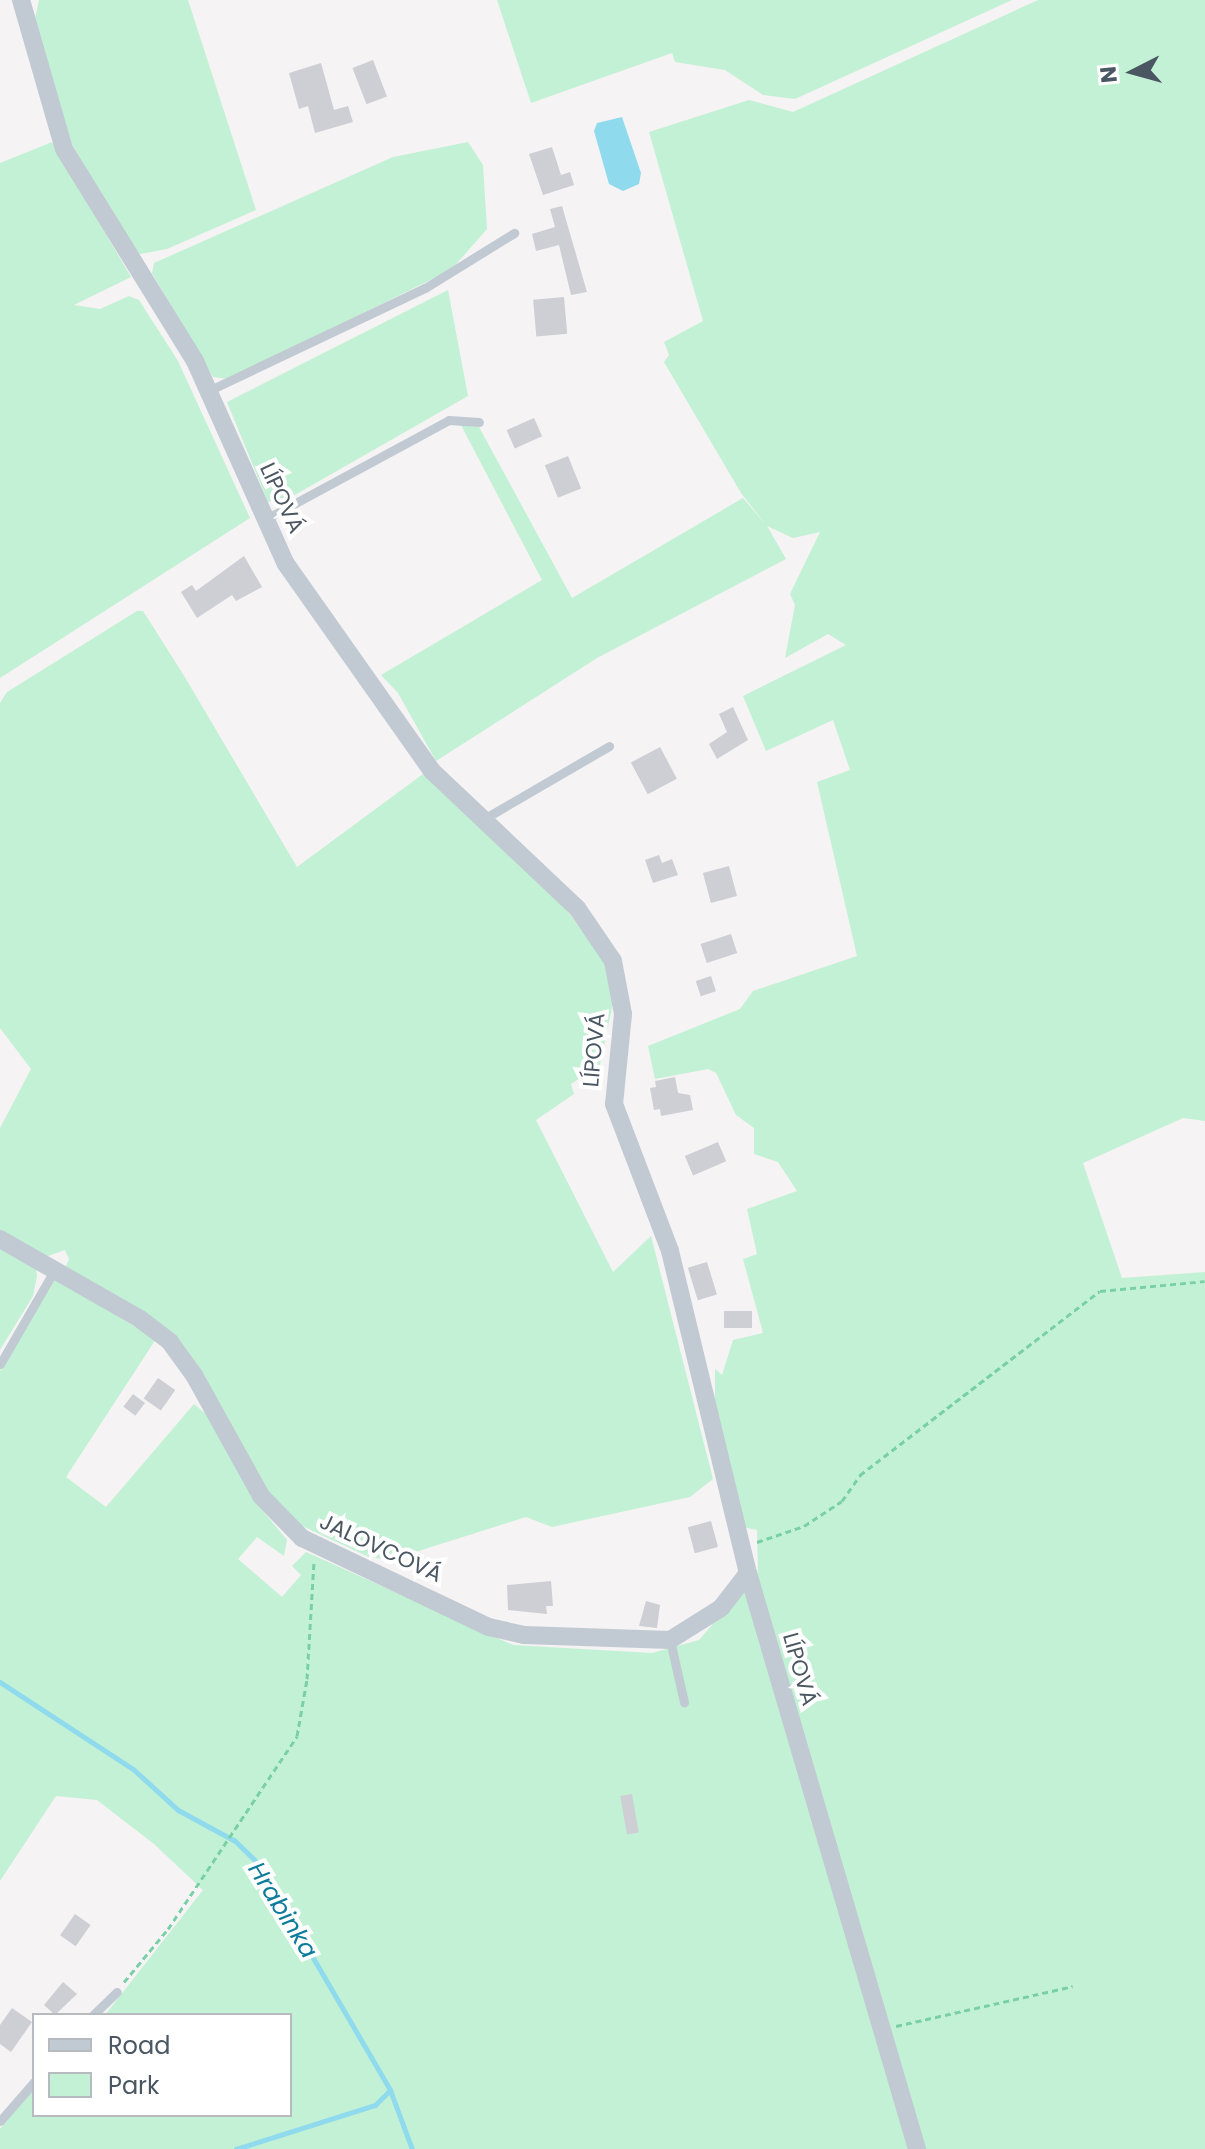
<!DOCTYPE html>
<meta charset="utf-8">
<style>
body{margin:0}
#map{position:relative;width:1205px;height:2149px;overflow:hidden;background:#f5f3f3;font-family:Poppins,sans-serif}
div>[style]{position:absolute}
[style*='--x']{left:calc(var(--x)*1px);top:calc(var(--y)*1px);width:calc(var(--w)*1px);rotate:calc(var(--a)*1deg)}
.green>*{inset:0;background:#c3f1d5}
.water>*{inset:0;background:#90daee}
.stream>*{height:5px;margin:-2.5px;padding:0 2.5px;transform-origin:2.5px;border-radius:2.5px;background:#90daee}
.building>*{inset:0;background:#cdcfd5;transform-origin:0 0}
.path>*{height:3px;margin-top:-1.5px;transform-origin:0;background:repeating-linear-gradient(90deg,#7ad0a6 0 6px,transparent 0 10px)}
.lane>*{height:9px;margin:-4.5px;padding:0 4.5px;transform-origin:4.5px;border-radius:4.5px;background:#c1cad2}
.street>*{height:18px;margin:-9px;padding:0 9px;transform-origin:9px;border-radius:9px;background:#c1cad2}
span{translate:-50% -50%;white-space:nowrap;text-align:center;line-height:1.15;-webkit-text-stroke:8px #fff;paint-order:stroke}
.street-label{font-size:22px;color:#4a5661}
.water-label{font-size:24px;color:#0c7c9b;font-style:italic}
.legend{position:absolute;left:32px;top:2013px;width:260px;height:104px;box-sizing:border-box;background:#fff;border:2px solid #b7bbc0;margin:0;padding:10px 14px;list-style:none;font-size:24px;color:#4a5661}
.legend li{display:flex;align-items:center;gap:16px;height:40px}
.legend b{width:40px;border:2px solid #b7bbc0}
.north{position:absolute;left:1093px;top:32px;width:80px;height:80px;-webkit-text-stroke:6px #fff;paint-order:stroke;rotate:264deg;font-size:22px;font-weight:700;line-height:32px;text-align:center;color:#4a5661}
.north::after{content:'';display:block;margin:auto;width:28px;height:36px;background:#4a5661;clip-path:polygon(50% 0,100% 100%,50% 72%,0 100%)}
</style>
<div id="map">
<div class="green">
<div style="clip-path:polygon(39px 0,188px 0,256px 210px,167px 249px,135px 255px,64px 130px,33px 28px)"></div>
<div style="clip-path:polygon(497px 0,1012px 0,795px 99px,763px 95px,725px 70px,675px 62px,672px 53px,531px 103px)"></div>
<div style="clip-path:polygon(1038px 0,1205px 0,1205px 1121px,1183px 1118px,1083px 1163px,1122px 1278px,1205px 1272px,1205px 2149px,0 2149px,0 2129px,34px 2087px,34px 2115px,290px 2115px,290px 2015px,105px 2015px,203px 1890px,154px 1844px,97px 1800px,56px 1796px,0 1881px,0 1371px,55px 1279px,156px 1339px,66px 1477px,106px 1507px,194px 1404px,207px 1415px,259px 1506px,287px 1540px,284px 1556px,257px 1537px,238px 1559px,282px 1597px,301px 1575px,292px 1566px,306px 1552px,513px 1645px,652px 1653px,699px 1640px,758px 1572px,757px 1530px,743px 1527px,715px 1415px,715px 1369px,722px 1375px,733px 1340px,763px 1333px,743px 1259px,757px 1254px,747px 1209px,797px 1191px,778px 1162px,754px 1154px,754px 1128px,736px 1115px,716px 1073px,708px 1069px,655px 1079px,648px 1046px,740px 1009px,753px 991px,857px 956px,817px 782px,850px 770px,833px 720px,766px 751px,743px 696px,846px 645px,828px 634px,785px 658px,795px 605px,790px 594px,820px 532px,793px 538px,767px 526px,786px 559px,597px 658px,436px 761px,398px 693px,381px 675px,542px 580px,461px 425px,479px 427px,572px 598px,743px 498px,766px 525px,741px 493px,664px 362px,669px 355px,664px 342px,703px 321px,649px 132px,749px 100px,793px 112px)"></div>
<div style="clip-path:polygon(52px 142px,131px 277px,74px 305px,100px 309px,129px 296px,139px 300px,178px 361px,250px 518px,0 678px,0 163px)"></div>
<div style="clip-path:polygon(468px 142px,483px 165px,487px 229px,451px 270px,228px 379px,213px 377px,152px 273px,154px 263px,393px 157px)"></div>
<div style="clip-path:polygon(448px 290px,468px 396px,293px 496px,268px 502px,227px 402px)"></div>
<div style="clip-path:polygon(137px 611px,143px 611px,183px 674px,297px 867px,423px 774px,559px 900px,607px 964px,614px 998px,600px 1065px,571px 1084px,574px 1094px,536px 1120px,613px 1272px,651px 1236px,713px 1479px,690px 1497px,552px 1527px,526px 1517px,390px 1560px,369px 1557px,300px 1525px,265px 1492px,204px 1375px,175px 1334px,65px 1268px,69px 1259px,65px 1250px,48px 1256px,0 1231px,0 1128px,31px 1069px,0 1028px,0 703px,7px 692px)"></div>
<div style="clip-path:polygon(0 1246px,36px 1268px,37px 1276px,33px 1296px,0 1350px)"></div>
</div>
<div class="water">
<div style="clip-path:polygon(622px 117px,641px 173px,639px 184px,623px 191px,609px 184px,594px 131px,597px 123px)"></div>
</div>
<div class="stream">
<div style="--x:0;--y:1682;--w:159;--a:33.2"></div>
<div style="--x:133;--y:1769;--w:61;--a:42.3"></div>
<div style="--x:178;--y:1810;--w:65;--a:28.5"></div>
<div style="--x:235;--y:1841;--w:30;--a:44"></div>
<div style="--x:257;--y:1862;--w:264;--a:59.7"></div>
<div style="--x:390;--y:2090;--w:63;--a:69.6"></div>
<div style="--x:236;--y:2149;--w:146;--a:-17.6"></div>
<div style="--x:375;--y:2105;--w:21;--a:-45"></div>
</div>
<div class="building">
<div style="left:373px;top:60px;width:39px;height:22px;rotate:69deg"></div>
<div style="clip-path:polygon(321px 63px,334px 110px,348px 106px,353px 122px,315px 133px,308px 106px,299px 109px,289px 73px)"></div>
<div style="clip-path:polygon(552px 147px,561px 175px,570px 172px,574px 185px,543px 195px,529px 154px)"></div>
<div style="clip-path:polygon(562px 206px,587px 292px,571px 295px,559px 245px,536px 251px,532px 234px,555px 227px,550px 209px)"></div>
<div style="left:564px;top:297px;width:37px;height:31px;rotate:85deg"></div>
<div style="left:534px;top:418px;width:20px;height:30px;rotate:66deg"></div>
<div style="left:568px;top:456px;width:35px;height:25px;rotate:68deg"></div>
<div style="clip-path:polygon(244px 556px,262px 587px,236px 601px,232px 595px,197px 618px,181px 592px,192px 585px,196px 591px)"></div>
<div style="clip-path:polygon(733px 707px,748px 740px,717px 759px,709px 744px,727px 732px,719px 714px)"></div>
<div style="left:660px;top:747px;width:36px;height:33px;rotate:62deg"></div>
<div style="clip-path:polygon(659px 855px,662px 863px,672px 859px,678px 875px,653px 883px,645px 860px)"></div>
<div style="left:729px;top:866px;width:31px;height:27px;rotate:75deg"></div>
<div style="left:731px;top:934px;width:20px;height:32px;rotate:72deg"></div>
<div style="left:711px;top:976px;width:16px;height:16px;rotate:72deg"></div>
<div style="clip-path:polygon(675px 1077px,678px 1093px,690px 1095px,693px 1110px,661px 1116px,660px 1109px,654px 1110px,650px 1088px,656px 1087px,655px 1081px)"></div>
<div style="left:718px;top:1142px;width:21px;height:36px;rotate:67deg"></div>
<div style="left:707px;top:1262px;width:34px;height:20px;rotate:73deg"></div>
<div style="left:752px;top:1311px;width:17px;height:28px;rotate:90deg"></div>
<div style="left:158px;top:1378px;width:21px;height:25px;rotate:35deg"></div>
<div style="left:133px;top:1394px;width:15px;height:16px;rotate:37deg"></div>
<div style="left:711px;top:1521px;width:27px;height:24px;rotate:75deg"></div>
<div style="clip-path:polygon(551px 1581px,553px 1606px,546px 1606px,547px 1614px,508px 1610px,507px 1585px)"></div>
<div style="clip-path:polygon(646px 1601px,660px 1605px,657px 1628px,639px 1626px)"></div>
<div style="left:632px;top:1794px;width:39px;height:12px;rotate:80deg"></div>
<div style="left:75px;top:1914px;width:19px;height:26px;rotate:35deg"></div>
<div style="clip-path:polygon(63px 1982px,77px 1994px,55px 2015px,44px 2005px)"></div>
<div style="clip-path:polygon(12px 2008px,32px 2022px,11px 2052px,0 2044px,0 2025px)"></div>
</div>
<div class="path">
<div style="--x:757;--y:1542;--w:50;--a:-18.8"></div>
<div style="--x:804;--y:1526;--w:45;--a:-33.3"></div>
<div style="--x:842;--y:1501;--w:32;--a:-55"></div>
<div style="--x:860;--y:1475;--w:302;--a:-37.5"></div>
<div style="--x:1100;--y:1291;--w:105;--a:-5.4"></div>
<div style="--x:124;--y:1982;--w:69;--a:-50.3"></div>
<div style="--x:168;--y:1929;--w:232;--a:-56.2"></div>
<div style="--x:297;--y:1736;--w:58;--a:-80"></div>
<div style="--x:307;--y:1679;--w:117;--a:-86.6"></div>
<div style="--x:896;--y:2026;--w:181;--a:-12.7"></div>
</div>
<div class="lane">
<div style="--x:210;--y:390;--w:238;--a:-25.4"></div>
<div style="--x:425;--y:288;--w:105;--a:-31.7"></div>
<div style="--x:264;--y:520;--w:210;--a:-28.4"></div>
<div style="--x:449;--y:420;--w:30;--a:4"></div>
<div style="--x:482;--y:820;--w:147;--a:-30.2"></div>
<div style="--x:0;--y:1364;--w:108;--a:-59.9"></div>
<div style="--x:670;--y:1640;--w:64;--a:77.3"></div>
<div style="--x:93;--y:2015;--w:33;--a:-44"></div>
<div style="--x:0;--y:2121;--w:52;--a:-48.9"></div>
</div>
<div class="street">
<div style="--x:21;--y:0;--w:155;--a:73.9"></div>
<div style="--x:64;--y:149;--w:249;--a:58.3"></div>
<div style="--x:195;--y:361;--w:222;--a:65.9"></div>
<div style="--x:286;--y:564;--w:253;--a:54.8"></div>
<div style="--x:432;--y:771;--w:199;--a:43.4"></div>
<div style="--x:577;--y:908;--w:64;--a:55.8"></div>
<div style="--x:613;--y:961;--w:54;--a:79.3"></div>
<div style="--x:623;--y:1014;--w:90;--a:95.7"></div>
<div style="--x:614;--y:1104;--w:157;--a:69.1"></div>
<div style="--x:670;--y:1251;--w:331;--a:76.4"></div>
<div style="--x:748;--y:1573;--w:600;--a:73.65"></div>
<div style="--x:0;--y:1239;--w:161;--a:29.7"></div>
<div style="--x:140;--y:1319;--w:38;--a:37"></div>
<div style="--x:170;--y:1342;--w:41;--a:54"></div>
<div style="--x:194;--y:1375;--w:138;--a:61"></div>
<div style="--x:261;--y:1496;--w:59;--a:45.7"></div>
<div style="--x:302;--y:1538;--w:207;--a:25.5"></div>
<div style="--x:489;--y:1627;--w:36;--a:13"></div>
<div style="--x:524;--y:1635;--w:146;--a:2"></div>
<div style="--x:670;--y:1640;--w:60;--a:-32.1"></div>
<div style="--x:721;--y:1608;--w:44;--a:-52.4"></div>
</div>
<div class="street-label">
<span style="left:282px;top:498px;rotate:65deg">LÍPOVÁ</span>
<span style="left:594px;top:1050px;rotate:-85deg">LÍPOVÁ</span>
<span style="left:381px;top:1548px;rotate:25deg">JALOVCOVÁ</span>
<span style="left:800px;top:1669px;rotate:74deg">LÍPOVÁ</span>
</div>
<div class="water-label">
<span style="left:283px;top:1910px;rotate:58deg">Hrabinka</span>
</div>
<ul class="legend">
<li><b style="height:10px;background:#c1cad2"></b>Road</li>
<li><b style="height:22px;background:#c3f1d5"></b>Park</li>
</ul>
<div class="north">N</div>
</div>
